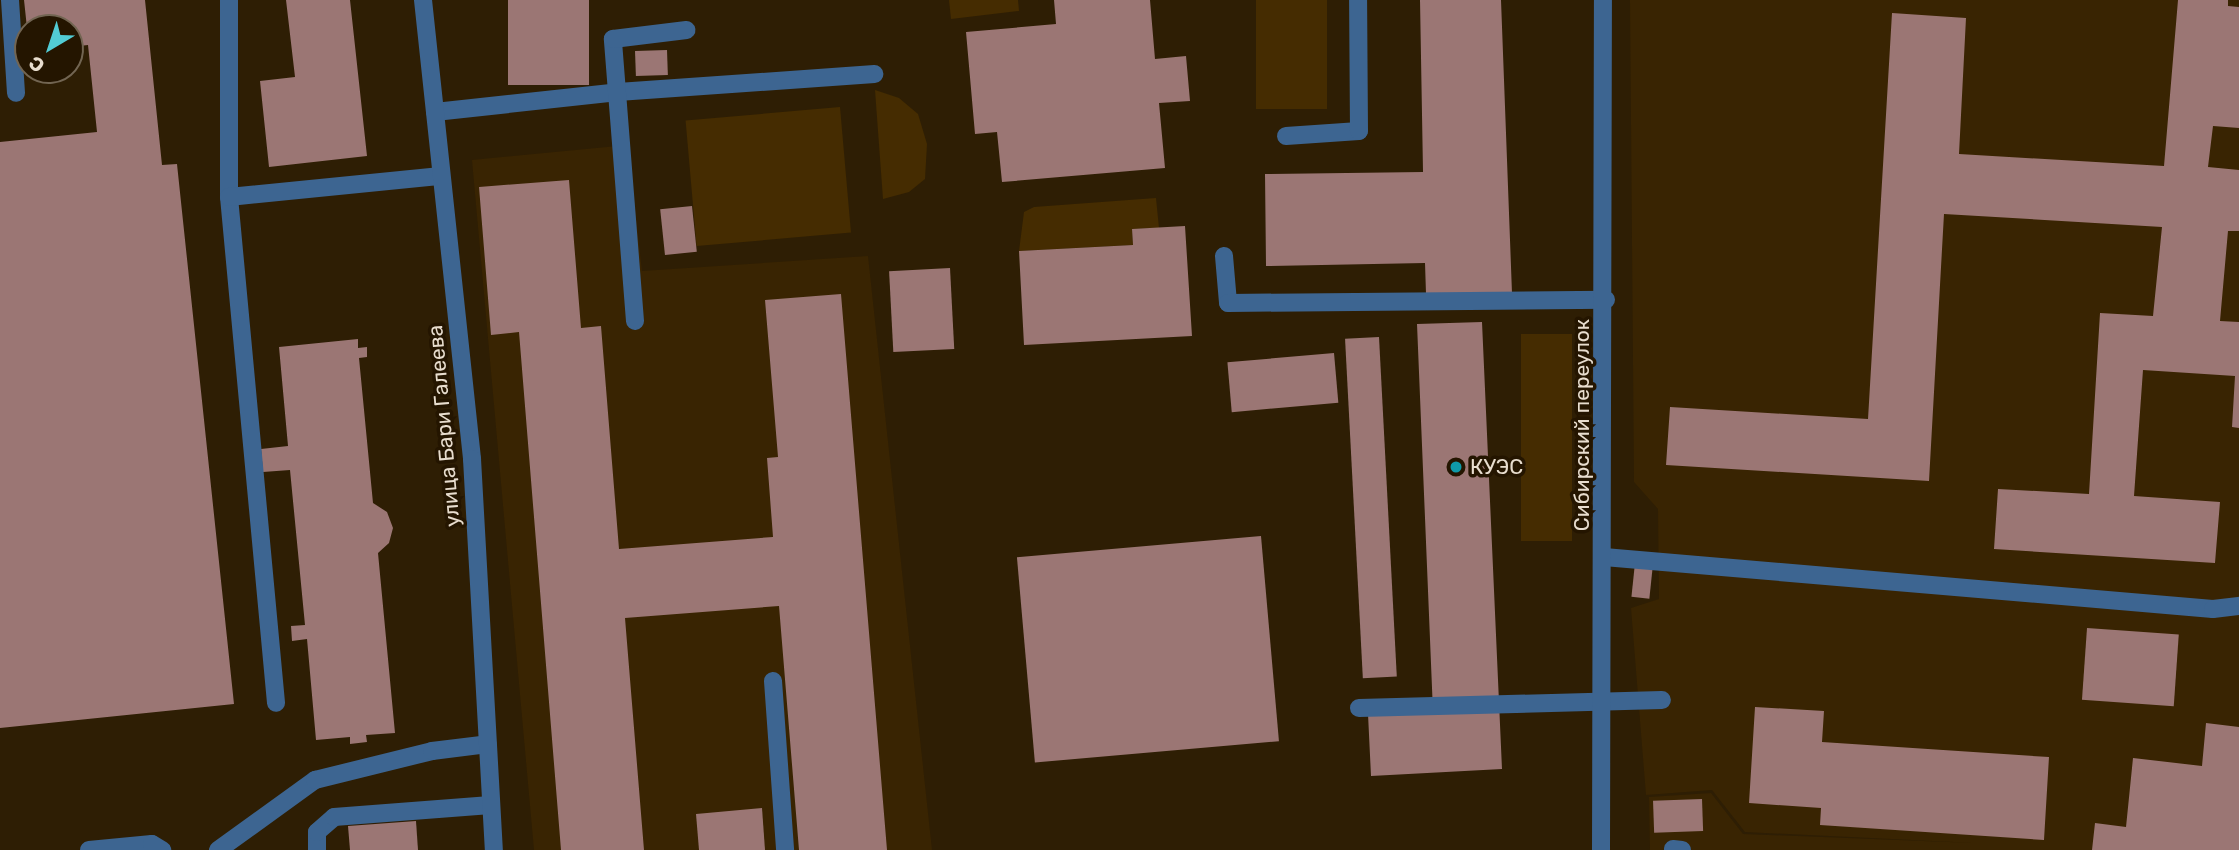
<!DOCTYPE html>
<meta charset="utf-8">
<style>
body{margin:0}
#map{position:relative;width:2239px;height:850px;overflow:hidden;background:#2e1e04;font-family:Rubik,sans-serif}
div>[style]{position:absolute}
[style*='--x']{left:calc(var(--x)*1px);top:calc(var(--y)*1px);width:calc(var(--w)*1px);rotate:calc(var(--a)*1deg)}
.built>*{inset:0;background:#392402}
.green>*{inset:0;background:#452c01;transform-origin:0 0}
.building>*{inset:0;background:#9b7674;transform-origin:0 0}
.service>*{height:18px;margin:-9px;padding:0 9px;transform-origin:9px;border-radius:9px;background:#3d6591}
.minor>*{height:18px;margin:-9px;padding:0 9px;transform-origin:9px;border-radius:9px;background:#3d6591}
.dots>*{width:19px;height:19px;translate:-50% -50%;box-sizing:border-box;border:4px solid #241500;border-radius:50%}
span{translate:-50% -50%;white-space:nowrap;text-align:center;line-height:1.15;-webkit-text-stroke:7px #241500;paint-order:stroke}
.street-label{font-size:21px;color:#e8ddce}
.poi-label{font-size:21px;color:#e8ddce}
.left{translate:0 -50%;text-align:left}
.north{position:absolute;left:14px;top:14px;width:70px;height:70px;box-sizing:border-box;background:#241500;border:2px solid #726552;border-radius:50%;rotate:219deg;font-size:19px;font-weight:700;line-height:28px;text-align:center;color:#e8ddce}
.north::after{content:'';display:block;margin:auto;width:24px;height:32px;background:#52ccd5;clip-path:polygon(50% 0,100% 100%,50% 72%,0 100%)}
</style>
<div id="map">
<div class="built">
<div style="clip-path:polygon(1630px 0,2239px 0,2239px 850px,1650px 850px,1649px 797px,1711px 793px,1743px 834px,1974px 843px,1745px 832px,1712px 790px,1646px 795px,1631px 608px,1659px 599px,1658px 509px,1634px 482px)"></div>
<div style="clip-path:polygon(628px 145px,642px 271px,868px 256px,932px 850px,534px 850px,472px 160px)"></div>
</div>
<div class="green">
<div style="clip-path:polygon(949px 0,1018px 0,1019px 11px,951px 19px)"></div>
<div style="left:1256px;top:0;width:71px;height:109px"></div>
<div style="clip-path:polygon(875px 90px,899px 98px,918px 114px,927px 144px,925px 179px,909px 192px,883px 199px)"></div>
<div style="left:840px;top:107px;width:126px;height:155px;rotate:85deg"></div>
<div style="clip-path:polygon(1156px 198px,1159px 228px,1132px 229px,1133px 245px,1019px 251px,1024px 212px,1034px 207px)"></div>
<div style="left:1521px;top:334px;width:51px;height:207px"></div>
</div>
<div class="building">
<div style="clip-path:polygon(24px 0,145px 0,162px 165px,177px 164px,234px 704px,0 728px,0 142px,97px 132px,88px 45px,70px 47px,70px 28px,27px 28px)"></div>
<div style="clip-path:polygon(286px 0,350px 0,367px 156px,269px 167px,260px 81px,295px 77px)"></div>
<div style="left:508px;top:0;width:81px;height:85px"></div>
<div style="clip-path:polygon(1054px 0,1150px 0,1155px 59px,1186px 56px,1190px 101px,1159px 103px,1165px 168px,1002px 182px,997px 132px,975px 134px,966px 32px,1056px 24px)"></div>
<div style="clip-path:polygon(1420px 0,1501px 0,1512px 293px,1426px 294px,1425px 263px,1266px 266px,1265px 174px,1423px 172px)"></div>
<div style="clip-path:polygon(2178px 0,2228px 0,2228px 6px,2239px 7px,2239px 128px,2213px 126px,2208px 167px,2239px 170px,2239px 231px,2228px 231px,2220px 321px,2239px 322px,2239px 428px,2232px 427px,2235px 376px,2143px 370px,2134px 496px,2220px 502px,2215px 563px,1994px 549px,1998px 489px,2089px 494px,2100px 313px,2153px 316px,2162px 227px,1944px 214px,1929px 481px,1666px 465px,1670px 407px,1868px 419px,1892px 13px,1966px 18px,1959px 154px,2164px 166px)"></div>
<div style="left:667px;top:50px;width:25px;height:32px;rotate:88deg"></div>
<div style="clip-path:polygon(569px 180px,581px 328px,601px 326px,619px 549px,773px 537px,767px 458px,778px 457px,765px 300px,841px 294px,887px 850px,799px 850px,779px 606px,625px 618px,644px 850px,561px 850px,519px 332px,491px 335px,479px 187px)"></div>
<div style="left:692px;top:206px;width:46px;height:32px;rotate:84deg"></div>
<div style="clip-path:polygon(1185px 226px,1192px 336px,1024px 345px,1019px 251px,1133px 245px,1132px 229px)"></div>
<div style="left:950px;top:268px;width:81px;height:61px;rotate:87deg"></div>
<div style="clip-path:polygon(1482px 322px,1502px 769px,1371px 776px,1368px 714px,1433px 712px,1417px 324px)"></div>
<div style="left:1379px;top:337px;width:340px;height:34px;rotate:87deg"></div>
<div style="clip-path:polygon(358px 339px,358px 348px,367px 347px,367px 357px,359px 358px,373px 503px,387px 512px,393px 528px,389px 543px,378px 553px,395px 733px,366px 735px,367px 742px,350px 744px,350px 737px,316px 740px,307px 639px,292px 641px,291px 626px,305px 625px,290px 470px,263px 472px,261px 449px,288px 446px,279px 347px)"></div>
<div style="left:1334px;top:353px;width:50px;height:107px;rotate:85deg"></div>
<div style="left:1261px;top:536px;width:206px;height:245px;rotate:85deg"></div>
<div style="left:1635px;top:563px;width:18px;height:34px;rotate:6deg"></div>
<div style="left:2087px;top:628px;width:92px;height:72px;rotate:4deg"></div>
<div style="clip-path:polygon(1755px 707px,1824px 711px,1822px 742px,2049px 757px,2044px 840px,1820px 825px,1821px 808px,1749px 803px)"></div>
<div style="clip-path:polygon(2206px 723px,2239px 727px,2239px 850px,2092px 850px,2095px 823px,2126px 827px,2133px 758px,2202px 766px)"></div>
<div style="left:1702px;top:799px;width:32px;height:49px;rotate:88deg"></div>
<div style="clip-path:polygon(762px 808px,765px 850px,699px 850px,696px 814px)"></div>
<div style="clip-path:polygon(416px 821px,418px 850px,350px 850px,348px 826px)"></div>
</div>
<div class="service">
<div style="--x:10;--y:0;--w:93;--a:86.3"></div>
<div style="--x:229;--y:0;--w:197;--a:90"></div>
<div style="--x:229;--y:197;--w:508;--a:84.69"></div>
<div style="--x:435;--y:112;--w:184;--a:-6.2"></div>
<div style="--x:618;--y:92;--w:257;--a:-4"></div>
<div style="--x:1286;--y:136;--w:73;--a:-3.9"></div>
<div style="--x:1359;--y:131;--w:131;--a:-90.4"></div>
<div style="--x:229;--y:197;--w:213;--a:-5.7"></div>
<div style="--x:1224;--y:256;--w:47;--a:85.1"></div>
<div style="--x:1228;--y:303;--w:378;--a:-0.5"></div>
<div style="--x:635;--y:321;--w:283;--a:-94.5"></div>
<div style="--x:613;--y:39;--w:74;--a:-7"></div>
<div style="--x:1604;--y:557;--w:611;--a:4.88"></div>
<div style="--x:2213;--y:609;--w:26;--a:-7"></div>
<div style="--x:773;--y:681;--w:169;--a:85.9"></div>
<div style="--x:1359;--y:708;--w:303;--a:-1.5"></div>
<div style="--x:1673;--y:849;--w:9;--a:6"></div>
<div style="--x:89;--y:850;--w:63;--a:-5.4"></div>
<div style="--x:152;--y:844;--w:12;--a:31"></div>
<div style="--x:218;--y:850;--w:120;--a:-35.8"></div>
<div style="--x:315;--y:780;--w:121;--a:-13.9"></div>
<div style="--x:432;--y:751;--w:56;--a:-7.1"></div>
<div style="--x:317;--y:850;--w:18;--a:-90"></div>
<div style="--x:317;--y:832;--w:23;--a:-41"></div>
<div style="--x:334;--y:817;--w:157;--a:-4.4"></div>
</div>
<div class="minor">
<div style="--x:423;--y:0;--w:462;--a:83.9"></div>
<div style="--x:472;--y:459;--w:392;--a:86.8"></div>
<div style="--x:1601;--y:850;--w:850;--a:-89.87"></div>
</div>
<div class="dots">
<div style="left:1456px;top:467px;background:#0f9aa8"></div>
</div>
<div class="street-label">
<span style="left:1582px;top:425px;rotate:-90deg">Сибирский переулок</span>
<span style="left:444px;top:426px;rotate:-95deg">улица Бари Галеева</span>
</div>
<div class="poi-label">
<span class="left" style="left:1470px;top:467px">КУЭС</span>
</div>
<div class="north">С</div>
</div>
